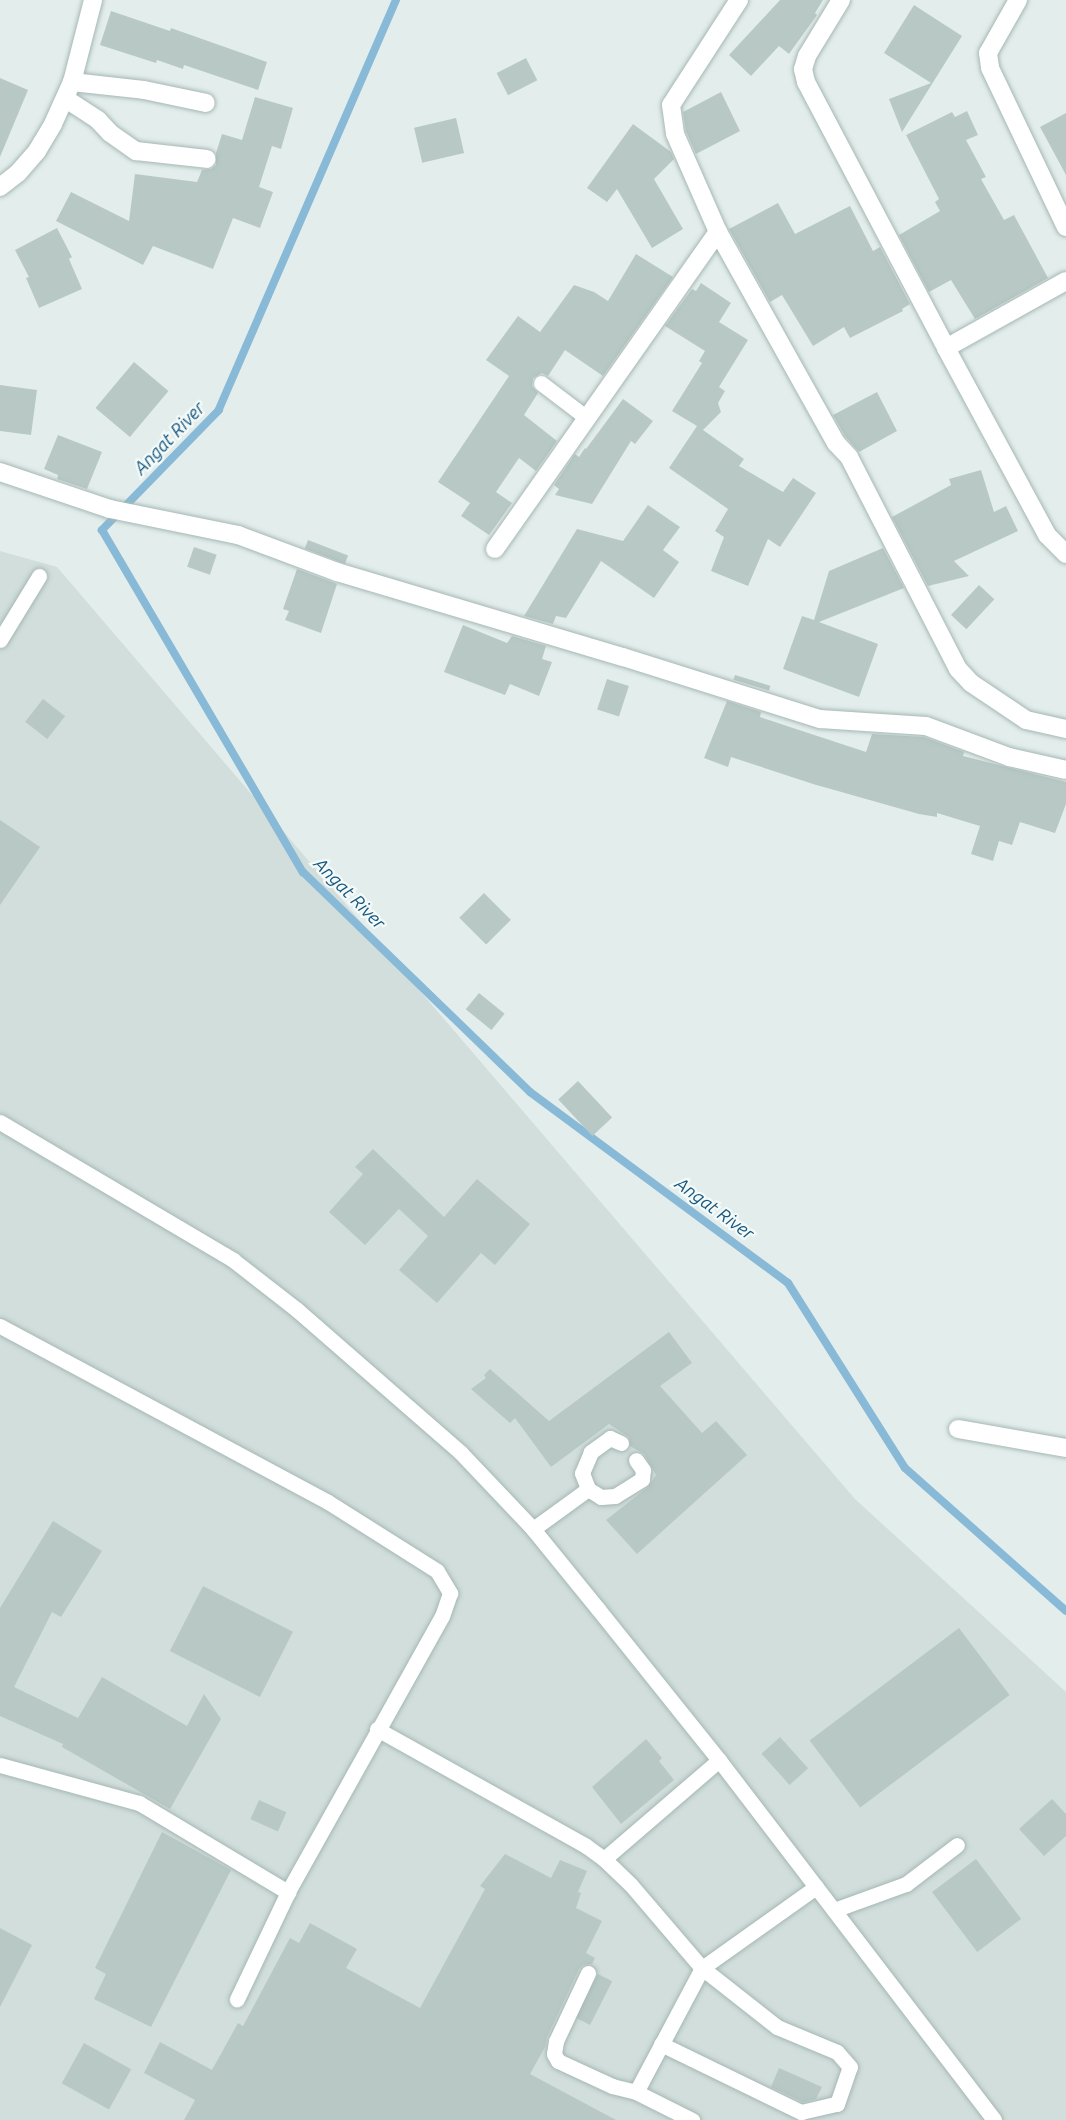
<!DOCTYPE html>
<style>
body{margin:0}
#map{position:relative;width:1066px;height:2120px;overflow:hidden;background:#e3eeec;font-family:Ubuntu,sans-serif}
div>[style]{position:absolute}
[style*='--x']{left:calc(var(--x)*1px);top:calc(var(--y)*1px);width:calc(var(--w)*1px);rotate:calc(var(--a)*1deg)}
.built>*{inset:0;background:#d1dedb}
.stream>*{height:8px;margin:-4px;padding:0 4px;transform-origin:4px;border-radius:4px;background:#88b9d6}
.building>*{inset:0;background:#b8c9c5;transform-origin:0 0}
.roads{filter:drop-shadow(0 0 2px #a5b7b5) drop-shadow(0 0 2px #a5b7b5)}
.lane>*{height:15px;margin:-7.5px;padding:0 7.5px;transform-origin:7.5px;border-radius:7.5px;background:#fff}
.street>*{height:18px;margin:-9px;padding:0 9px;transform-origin:9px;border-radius:9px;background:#fff}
span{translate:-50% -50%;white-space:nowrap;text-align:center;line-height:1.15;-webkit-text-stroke:4.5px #f4faf8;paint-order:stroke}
.water-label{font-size:18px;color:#175881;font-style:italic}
</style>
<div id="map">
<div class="built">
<div style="clip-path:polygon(0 551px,57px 567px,855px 1499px,1066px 1692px,1066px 2120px,0 2120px)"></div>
</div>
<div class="stream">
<div style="--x:396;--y:0;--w:447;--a:113.4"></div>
<div style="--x:219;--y:410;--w:168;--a:134.3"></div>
<div style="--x:102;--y:530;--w:397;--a:59.6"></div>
<div style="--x:303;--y:872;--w:316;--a:44.1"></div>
<div style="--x:530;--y:1092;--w:321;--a:36.5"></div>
<div style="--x:788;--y:1283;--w:219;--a:57.7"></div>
<div style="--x:905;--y:1468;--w:215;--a:41.6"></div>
</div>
<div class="building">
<div style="clip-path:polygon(780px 0,823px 0,815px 13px,817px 15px,789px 54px,779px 46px,751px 76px,729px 55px)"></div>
<div style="clip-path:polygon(914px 5px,962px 36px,902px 132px,889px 99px,931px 83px,884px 53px)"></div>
<div style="clip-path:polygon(111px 11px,170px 31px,171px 28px,267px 62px,258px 90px,184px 65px,183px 69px,157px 60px,156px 63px,100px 45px)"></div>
<div style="left:526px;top:58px;width:25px;height:33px;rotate:63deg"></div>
<div style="clip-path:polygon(0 78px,28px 90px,0 157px)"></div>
<div style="clip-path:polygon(721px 92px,740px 131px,696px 154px,686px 131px,683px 112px)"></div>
<div style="clip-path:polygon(255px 97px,293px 108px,281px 149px,272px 146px,259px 187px,273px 192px,260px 228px,233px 218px,213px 269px,153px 246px,143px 265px,56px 221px,71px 192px,129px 221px,135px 174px,197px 182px,202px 170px,211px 169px,216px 165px,216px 153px,222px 134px,242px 140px)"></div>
<div style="clip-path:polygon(967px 111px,978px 135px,966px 140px,986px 177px,981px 179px,1004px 220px,1014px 215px,1048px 278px,975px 319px,951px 280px,929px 292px,899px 235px,940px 211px,935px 202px,939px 199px,906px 135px,952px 112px,955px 117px)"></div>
<div style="clip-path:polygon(1066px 113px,1066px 175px,1040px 127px)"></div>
<div style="left:456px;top:118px;width:36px;height:43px;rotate:77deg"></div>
<div style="clip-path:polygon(633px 124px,671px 152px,674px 159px,654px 179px,683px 229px,652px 248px,617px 189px,607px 202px,587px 188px)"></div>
<div style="clip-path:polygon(778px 203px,795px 234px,850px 206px,873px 251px,880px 247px,910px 304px,902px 309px,903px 311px,850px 338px,844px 327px,813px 346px,782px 295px,770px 302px,729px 229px)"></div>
<div style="clip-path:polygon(57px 228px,72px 257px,69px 259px,82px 289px,39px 308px,26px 278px,29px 277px,15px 250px)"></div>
<div style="clip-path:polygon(636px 254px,673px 277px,603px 376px,565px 350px,548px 376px,542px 373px,533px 378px,532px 386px,538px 393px,524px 415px,557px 441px,536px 471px,519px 458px,496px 492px,512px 503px,489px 535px,461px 516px,470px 503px,438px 482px,509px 376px,486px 360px,518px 316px,540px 332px,574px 285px,594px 292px,608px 301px)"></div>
<div style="clip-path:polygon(701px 283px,731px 303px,719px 322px,748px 340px,719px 387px,725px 391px,718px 403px,721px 412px,703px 430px,744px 459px,739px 466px,783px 492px,793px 478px,816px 493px,780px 547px,768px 539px,748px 586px,711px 571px,724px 537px,715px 531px,728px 509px,669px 468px,697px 426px,672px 411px,702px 363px,699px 361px,705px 351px,665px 326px,692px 289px,696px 291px)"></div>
<div style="left:134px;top:362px;width:45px;height:60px;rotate:40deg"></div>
<div style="clip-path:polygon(0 385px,37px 390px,31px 435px,0 431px)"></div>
<div style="clip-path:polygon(877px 392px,897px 431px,859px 452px,845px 436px,833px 415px)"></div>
<div style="clip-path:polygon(623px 399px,653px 421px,635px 444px,631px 441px,592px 504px,555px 495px,559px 489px,554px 485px,575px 454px,579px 457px,585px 448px,586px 449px)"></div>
<div style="clip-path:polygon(58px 435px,102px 452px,87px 489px,57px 479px,58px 475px,44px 469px)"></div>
<div style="clip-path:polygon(981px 470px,994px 512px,1006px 506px,1018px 531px,954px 561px,969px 576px,928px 586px,892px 517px,951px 485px,949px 479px)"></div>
<div style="clip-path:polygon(648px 505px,680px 527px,663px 550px,679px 562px,654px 598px,601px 561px,566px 618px,556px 616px,553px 624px,524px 616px,577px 529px,623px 541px)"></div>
<div style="left:308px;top:540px;width:43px;height:9px;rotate:21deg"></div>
<div style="left:194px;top:547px;width:24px;height:21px;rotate:19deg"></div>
<div style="clip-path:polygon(883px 548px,904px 588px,819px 622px,878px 644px,859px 697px,783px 669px,802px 616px,814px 620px,829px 571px)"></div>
<div style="clip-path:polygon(297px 569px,337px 584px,321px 633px,285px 620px,289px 611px,283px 609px)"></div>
<div style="left:979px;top:585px;width:21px;height:41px;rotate:43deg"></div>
<div style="clip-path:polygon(463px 625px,507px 643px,512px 636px,546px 646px,542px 659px,552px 662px,539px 696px,510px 684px,505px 695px,444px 672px)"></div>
<div style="left:735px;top:675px;width:37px;height:5px;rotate:17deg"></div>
<div style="left:607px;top:679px;width:23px;height:32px;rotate:18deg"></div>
<div style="left:43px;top:699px;width:28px;height:29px;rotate:38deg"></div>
<div style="clip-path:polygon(727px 701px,761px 712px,760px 717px,866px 752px,872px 734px,924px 737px,964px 752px,963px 756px,1066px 782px,1066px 804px,1055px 833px,1020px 822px,1012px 845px,999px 841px,993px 861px,971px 854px,980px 826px,937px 813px,937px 817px,919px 814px,813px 784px,731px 757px,728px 767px,704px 758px)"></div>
<div style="clip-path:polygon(0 820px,40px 847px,0 905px)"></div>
<div style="left:484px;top:893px;width:38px;height:35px;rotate:45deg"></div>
<div style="left:479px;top:993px;width:33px;height:21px;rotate:39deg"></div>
<div style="left:578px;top:1081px;width:50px;height:27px;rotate:47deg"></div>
<div style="clip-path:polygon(373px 1149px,444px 1217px,477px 1179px,530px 1224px,495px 1265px,481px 1253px,437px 1303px,399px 1270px,428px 1236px,399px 1209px,365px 1245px,329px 1212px,363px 1174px,355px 1167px)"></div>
<div style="clip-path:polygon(669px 1332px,692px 1363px,660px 1386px,702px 1433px,716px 1421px,747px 1455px,637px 1554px,606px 1520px,648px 1487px,656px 1475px,644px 1454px,630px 1446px,629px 1437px,609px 1424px,551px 1467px,515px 1418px,510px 1423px,471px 1389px,486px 1378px,484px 1375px,490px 1369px,549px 1421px)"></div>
<div style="clip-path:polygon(53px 1521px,102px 1551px,61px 1617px,52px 1612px,14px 1687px,78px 1718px,102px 1677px,187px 1726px,204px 1694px,221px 1719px,170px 1809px,62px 1747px,63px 1744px,0 1716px,0 1608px)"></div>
<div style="left:203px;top:1586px;width:101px;height:73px;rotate:27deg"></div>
<div style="left:959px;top:1628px;width:84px;height:187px;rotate:53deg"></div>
<div style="left:780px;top:1737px;width:42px;height:25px;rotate:48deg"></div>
<div style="clip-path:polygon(646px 1739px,662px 1758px,659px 1761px,674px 1780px,621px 1824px,592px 1787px)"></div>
<div style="clip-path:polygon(1052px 1799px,1066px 1814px,1066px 1836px,1044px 1856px,1019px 1829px)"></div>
<div style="left:259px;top:1800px;width:30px;height:21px;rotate:24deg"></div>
<div style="clip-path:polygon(162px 1832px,231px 1870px,151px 2027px,94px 1999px,106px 1974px,95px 1968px)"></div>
<div style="clip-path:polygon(505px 1854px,551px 1878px,560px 1860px,587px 1871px,578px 1892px,581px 1893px,576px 1908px,602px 1921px,586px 1953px,595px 1958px,592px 1964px,583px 1965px,579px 1969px,547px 2037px,545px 2047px,530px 2074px,616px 2120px,184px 2120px,195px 2100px,144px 2073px,160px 2042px,212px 2070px,238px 2023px,243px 2026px,290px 1938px,299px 1943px,310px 1923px,357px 1949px,346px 1968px,420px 2008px,485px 1889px,480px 1886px)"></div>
<div style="left:976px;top:1859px;width:75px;height:55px;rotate:53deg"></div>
<div style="clip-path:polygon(0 1928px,32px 1945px,0 2007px)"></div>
<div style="left:598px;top:1974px;width:16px;height:49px;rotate:27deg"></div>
<div style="left:84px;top:2043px;width:54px;height:46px;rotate:29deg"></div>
<div style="clip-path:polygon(779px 2068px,822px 2087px,816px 2099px,803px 2102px,771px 2087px)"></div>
</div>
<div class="roads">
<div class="lane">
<div style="--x:541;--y:383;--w:58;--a:37.3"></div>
<div style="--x:0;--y:640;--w:75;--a:-58.6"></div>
<div style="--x:0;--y:1122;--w:271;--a:30.6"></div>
<div style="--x:233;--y:1260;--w:80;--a:37.9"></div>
<div style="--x:296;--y:1309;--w:219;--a:41.1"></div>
<div style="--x:461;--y:1453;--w:105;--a:46.5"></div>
<div style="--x:533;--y:1529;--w:103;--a:50.9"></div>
<div style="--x:598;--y:1609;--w:193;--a:51.3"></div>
<div style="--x:719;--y:1760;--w:453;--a:52.6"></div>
<div style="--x:0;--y:1326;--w:372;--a:28.2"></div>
<div style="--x:328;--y:1502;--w:129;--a:32.3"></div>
<div style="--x:437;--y:1571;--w:26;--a:59"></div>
<div style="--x:450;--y:1593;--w:24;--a:109"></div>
<div style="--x:442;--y:1616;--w:316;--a:119.2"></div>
<div style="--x:288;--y:1892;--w:119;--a:115.5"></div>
<div style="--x:621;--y:1443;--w:12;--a:-156"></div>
<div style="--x:610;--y:1438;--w:24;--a:144"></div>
<div style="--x:591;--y:1452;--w:23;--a:113"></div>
<div style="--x:582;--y:1473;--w:17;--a:69"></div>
<div style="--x:588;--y:1489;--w:15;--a:32"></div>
<div style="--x:601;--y:1497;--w:14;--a:-4"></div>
<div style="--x:615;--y:1496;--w:32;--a:-32"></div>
<div style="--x:642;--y:1479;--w:9;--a:-84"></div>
<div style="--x:643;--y:1470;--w:12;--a:-125"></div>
<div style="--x:533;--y:1529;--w:68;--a:-36"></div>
<div style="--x:377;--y:1729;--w:240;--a:29.2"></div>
<div style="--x:586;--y:1846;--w:22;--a:36"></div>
<div style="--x:604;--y:1859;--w:37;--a:44"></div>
<div style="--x:631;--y:1885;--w:109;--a:49.5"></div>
<div style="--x:702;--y:1968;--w:140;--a:118"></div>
<div style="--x:636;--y:2092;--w:63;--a:26.6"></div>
<div style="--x:0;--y:1765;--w:144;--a:15.3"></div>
<div style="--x:139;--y:1803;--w:174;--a:30.9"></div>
<div style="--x:604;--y:1859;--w:152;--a:-40.7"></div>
<div style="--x:834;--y:1910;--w:77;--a:-19.9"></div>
<div style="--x:906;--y:1884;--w:64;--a:-37.4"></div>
<div style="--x:588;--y:1973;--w:75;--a:115.2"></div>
<div style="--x:556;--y:2041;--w:13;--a:99"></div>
<div style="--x:554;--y:2054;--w:8;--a:60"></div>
<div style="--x:558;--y:2061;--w:60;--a:24.8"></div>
<div style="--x:612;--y:2086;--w:25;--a:14"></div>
<div style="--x:661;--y:2044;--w:156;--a:25.9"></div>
<div style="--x:801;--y:2112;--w:37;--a:-13"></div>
<div style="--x:837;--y:2104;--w:39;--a:-71"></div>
<div style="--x:850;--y:2067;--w:20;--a:-131"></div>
<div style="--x:837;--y:2052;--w:65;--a:-157.4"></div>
<div style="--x:777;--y:2027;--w:95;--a:-141.8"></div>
<div style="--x:702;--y:1968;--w:140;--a:-35.4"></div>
</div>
<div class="street">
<div style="--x:739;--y:0;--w:125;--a:122.9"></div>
<div style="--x:671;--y:105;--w:29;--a:82"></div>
<div style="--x:675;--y:134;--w:107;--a:66.3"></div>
<div style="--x:718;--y:232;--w:242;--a:60.8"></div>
<div style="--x:836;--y:443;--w:19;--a:47"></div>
<div style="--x:849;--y:457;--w:238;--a:62.8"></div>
<div style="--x:958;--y:669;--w:19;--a:47"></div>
<div style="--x:971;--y:683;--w:66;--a:33.9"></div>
<div style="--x:1026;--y:720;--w:41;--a:12.7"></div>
<div style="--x:841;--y:0;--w:66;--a:121.3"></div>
<div style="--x:807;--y:56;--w:14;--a:107"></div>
<div style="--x:803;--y:69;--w:13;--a:77"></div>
<div style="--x:806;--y:82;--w:301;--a:62.2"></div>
<div style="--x:946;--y:348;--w:213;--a:61.6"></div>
<div style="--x:1047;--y:535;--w:27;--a:45"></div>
<div style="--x:1018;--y:0;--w:61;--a:119.5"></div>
<div style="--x:988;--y:53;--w:15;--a:82"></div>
<div style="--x:990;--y:68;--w:176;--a:64.5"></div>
<div style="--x:72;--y:82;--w:72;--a:6.3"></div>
<div style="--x:144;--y:90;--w:63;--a:11.8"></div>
<div style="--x:66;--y:99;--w:38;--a:33"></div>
<div style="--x:98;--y:120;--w:18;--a:47"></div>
<div style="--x:110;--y:133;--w:32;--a:35"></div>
<div style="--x:136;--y:151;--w:71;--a:6.4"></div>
<div style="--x:0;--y:187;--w:23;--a:-38"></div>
<div style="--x:18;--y:173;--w:29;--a:-49"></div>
<div style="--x:37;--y:151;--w:31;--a:-59"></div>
<div style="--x:53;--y:124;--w:46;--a:-65.7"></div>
<div style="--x:72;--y:82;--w:85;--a:-75.6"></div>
<div style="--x:946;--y:348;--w:137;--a:-29.2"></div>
<div style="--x:0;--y:472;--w:116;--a:18.6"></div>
<div style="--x:110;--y:509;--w:131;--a:11.5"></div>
<div style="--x:238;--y:535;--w:106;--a:20.5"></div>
<div style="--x:337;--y:572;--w:298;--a:16.6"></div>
<div style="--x:623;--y:657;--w:207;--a:17.5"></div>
<div style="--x:820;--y:719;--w:106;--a:3.8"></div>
<div style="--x:926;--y:726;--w:89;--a:20.5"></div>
<div style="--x:1009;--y:757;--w:58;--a:12.8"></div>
<div style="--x:495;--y:549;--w:388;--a:-54.9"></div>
<div style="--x:958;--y:1429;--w:110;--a:10"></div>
</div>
</div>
<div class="water-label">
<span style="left:169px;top:438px;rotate:-46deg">Angat River</span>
<span style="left:350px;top:893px;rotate:45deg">Angat River</span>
<span style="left:715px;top:1208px;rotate:36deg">Angat River</span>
</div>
</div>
